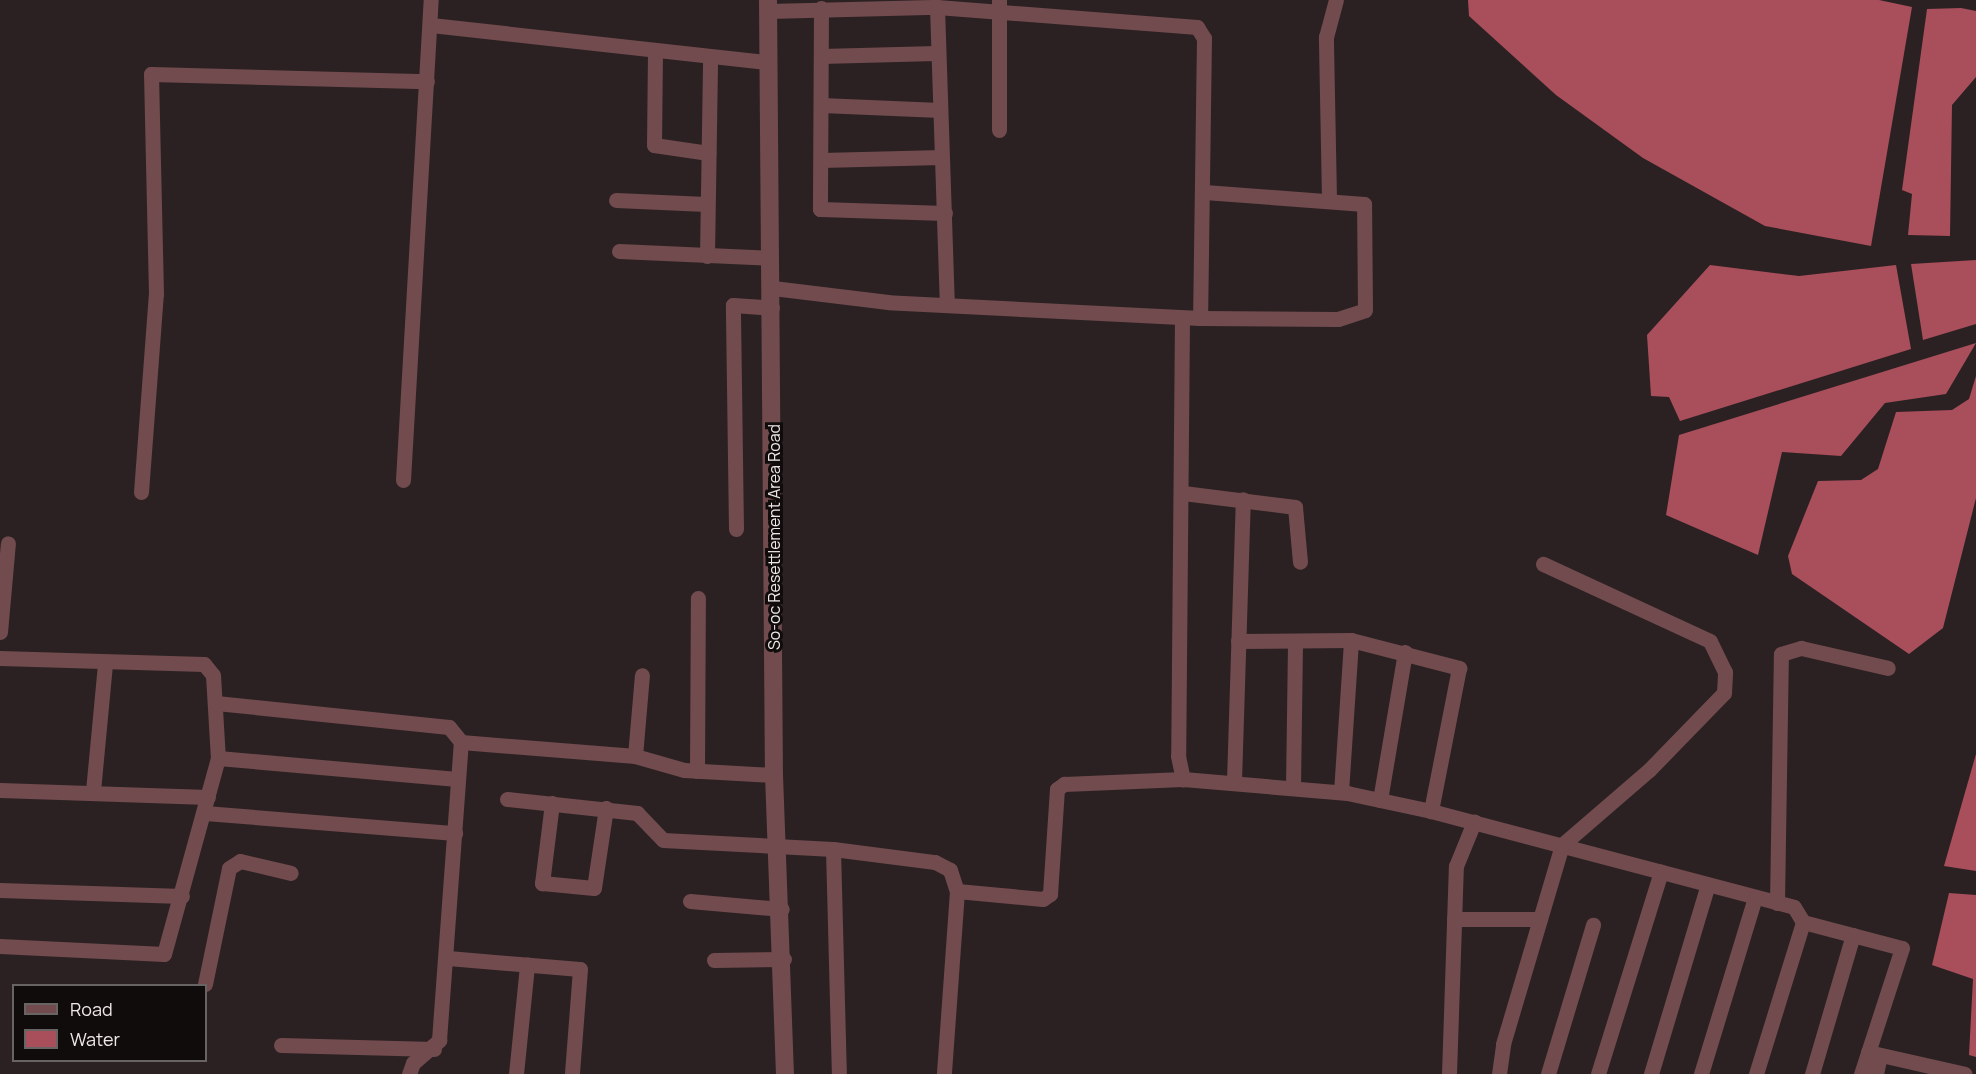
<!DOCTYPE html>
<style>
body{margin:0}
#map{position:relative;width:1976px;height:1074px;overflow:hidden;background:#2b2122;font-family:Manrope,sans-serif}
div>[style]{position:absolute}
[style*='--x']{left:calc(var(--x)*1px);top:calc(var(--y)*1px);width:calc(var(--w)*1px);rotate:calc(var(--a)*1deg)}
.water>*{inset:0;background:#a94e5b}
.minor>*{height:15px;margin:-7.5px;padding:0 7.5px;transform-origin:7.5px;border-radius:7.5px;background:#724b4e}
.tertiary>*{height:18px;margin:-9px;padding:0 9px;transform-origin:9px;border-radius:9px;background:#724b4e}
span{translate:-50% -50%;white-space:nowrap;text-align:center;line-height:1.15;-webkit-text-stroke:6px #100c0c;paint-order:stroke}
.street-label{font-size:16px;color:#efe7e8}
.legend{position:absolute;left:12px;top:984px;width:195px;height:78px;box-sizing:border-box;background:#100c0c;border:2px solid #696464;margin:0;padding:8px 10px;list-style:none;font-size:18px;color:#efe7e8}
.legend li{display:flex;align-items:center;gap:12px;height:30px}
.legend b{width:30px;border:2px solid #696464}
</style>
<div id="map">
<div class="water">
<div style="clip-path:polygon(1468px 0,1879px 0,1912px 7px,1871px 246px,1765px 226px,1643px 158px,1556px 95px,1469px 16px)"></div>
<div style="clip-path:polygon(1961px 8px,1976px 11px,1976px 77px,1952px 105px,1950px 236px,1908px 235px,1912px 194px,1902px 190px,1927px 9px)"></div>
<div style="clip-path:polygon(1976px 260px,1976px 324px,1923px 340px,1911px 264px)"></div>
<div style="clip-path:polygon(1710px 265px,1799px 276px,1896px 265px,1911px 349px,1680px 421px,1669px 397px,1651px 396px,1647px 335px)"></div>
<div style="clip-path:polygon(1976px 343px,1946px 394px,1885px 403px,1841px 456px,1782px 452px,1758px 555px,1666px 515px,1679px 435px)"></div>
<div style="clip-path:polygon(1976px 376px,1976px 498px,1943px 628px,1909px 654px,1792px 574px,1788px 556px,1818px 481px,1861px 480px,1878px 469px,1896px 412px,1952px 410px,1969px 399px)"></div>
<div style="clip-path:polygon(1976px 754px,1976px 871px,1944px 866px)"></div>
<div style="clip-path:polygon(1949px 893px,1976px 895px,1976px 1057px,1969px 1055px,1973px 979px,1932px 965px)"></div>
</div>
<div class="minor">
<div style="--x:999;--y:0;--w:130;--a:90"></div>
<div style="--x:937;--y:7;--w:298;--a:88.1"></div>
<div style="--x:821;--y:8;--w:201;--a:90.3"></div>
<div style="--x:820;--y:209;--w:125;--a:1.8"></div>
<div style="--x:768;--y:11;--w:169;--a:-1.4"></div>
<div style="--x:937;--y:7;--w:261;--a:4.4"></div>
<div style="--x:1197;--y:27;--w:13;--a:58"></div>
<div style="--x:1204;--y:38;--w:280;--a:90.8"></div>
<div style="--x:1200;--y:318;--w:312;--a:-177.1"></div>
<div style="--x:888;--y:302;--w:116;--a:-173.1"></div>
<div style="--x:431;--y:25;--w:338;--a:6.3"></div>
<div style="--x:655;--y:51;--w:94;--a:90.6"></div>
<div style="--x:654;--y:145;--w:55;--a:8.4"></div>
<div style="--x:821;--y:56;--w:115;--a:-1.5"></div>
<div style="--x:821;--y:105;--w:119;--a:2.4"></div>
<div style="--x:821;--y:160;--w:121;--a:-1.4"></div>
<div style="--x:1329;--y:199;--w:162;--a:-91.1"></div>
<div style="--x:1326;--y:37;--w:38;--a:-75"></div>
<div style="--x:616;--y:200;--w:90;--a:2.5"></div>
<div style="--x:619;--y:251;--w:152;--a:2.6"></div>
<div style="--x:707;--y:256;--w:198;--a:-89.1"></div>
<div style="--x:1200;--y:318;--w:138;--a:0.4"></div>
<div style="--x:1338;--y:319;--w:28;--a:-18"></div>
<div style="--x:1365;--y:310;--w:106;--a:-90.5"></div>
<div style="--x:1364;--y:204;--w:160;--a:-175.7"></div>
<div style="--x:1182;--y:319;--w:437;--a:90.5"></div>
<div style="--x:1178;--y:756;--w:24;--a:78"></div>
<div style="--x:1183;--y:779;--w:165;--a:4.9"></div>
<div style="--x:1347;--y:793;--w:86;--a:12.1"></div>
<div style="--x:1431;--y:811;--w:375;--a:14.8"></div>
<div style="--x:1794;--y:907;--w:17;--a:59"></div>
<div style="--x:1803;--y:922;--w:102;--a:14.7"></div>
<div style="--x:1902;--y:948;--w:133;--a:108"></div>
<div style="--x:403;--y:480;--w:481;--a:-86.7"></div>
<div style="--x:141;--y:492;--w:199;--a:-85.7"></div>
<div style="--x:156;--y:294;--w:220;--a:-91.3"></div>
<div style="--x:151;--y:74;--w:276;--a:1.5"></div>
<div style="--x:1183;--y:493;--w:113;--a:7.1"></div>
<div style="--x:1295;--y:507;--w:55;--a:84.8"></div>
<div style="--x:736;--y:529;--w:224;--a:-90.8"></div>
<div style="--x:733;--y:305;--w:39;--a:4"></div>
<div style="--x:0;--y:632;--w:89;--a:-84.9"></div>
<div style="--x:1238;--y:641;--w:113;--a:-0.5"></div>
<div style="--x:1351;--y:640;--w:112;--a:14.5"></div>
<div style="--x:1459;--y:668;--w:146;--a:101.1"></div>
<div style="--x:0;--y:658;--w:204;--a:1.7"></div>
<div style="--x:204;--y:664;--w:14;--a:51"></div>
<div style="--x:213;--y:675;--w:83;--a:86.6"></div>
<div style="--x:216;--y:703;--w:234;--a:5.9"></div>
<div style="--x:449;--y:727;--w:19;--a:51"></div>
<div style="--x:635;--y:756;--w:81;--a:-85.1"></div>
<div style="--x:697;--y:771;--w:173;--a:-89.7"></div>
<div style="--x:1234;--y:781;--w:282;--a:-88.2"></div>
<div style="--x:1293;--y:787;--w:146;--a:-89.2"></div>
<div style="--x:0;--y:790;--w:208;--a:1.9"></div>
<div style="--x:93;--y:791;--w:129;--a:-84.6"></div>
<div style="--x:1341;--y:792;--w:152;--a:-86.2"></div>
<div style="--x:507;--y:799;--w:131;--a:6.1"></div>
<div style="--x:637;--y:813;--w:37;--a:46"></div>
<div style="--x:663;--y:840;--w:170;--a:3"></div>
<div style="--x:833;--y:849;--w:103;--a:7.3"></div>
<div style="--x:935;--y:862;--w:17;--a:28"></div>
<div style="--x:950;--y:870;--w:22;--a:72"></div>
<div style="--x:957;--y:891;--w:183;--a:94.1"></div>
<div style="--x:1380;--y:800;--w:150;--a:-80.4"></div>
<div style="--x:552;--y:803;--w:81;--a:97.1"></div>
<div style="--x:542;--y:883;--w:52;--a:5.5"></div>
<div style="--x:594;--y:888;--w:81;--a:-81.5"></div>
<div style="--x:205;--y:813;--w:251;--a:4.6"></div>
<div style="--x:833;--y:849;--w:225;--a:88.5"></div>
<div style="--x:0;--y:890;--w:182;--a:1.9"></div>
<div style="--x:957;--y:891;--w:86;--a:5.3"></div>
<div style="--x:1043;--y:899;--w:9;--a:-36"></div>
<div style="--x:1050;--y:894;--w:105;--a:-86.2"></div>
<div style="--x:1057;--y:789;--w:9;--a:-36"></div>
<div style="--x:1064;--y:784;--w:119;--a:-2.4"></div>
<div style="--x:690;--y:901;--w:92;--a:5"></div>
<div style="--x:1777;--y:903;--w:249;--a:-89.1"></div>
<div style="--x:1781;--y:654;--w:21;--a:-17"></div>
<div style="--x:1801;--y:648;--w:89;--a:12.9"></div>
<div style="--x:1454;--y:919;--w:86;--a:0"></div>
<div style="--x:0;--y:946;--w:164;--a:2.8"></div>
<div style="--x:164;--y:954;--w:203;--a:-74.6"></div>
<div style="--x:218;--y:758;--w:240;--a:5"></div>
<div style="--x:448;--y:958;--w:132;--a:4.8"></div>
<div style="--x:580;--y:969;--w:105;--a:94.4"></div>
<div style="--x:714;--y:960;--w:70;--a:-0.8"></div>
<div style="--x:205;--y:984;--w:118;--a:-78.3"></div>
<div style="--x:229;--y:868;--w:13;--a:-32"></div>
<div style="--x:240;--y:861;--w:52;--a:13.2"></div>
<div style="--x:281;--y:1045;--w:153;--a:1.5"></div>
<div style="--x:1868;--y:1052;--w:99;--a:12.8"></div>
<div style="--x:409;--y:1074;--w:12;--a:-70"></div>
<div style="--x:413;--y:1063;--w:35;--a:-41"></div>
<div style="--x:439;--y:1040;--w:299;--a:-85.8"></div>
<div style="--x:461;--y:742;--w:175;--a:4.6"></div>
<div style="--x:635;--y:756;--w:51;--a:15.9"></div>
<div style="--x:684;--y:770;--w:90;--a:3.2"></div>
<div style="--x:516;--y:1074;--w:110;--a:-84.2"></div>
<div style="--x:1449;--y:1074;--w:208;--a:-88.1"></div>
<div style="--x:1456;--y:866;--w:48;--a:-67.8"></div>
<div style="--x:1499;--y:1074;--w:30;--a:-82"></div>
<div style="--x:1503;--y:1044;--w:208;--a:-73.5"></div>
<div style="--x:1562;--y:845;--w:115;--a:-40.8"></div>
<div style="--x:1649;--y:770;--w:107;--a:-45.8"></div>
<div style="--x:1724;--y:693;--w:21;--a:-87"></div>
<div style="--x:1725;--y:672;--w:34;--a:-116"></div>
<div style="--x:1710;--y:641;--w:184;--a:-155.2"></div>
<div style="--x:1548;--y:1074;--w:156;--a:-73.2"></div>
<div style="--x:1598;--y:1074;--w:212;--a:-72.7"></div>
<div style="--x:1651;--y:1074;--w:198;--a:-73.3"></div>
<div style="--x:1701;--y:1074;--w:185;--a:-73"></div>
<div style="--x:1756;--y:1074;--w:159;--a:-72.8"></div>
<div style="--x:1812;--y:1074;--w:145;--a:-73.6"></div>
<div style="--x:1876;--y:1074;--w:19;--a:-78"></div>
</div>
<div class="tertiary">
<div style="--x:768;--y:0;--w:775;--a:89.56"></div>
<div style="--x:774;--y:775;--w:299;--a:87.9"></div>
</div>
<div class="street-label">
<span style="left:774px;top:537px;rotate:-90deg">So-oc Resettlement Area Road</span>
</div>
<ul class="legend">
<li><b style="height:8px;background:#724b4e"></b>Road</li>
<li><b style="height:16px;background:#a94e5b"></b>Water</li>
</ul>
</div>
